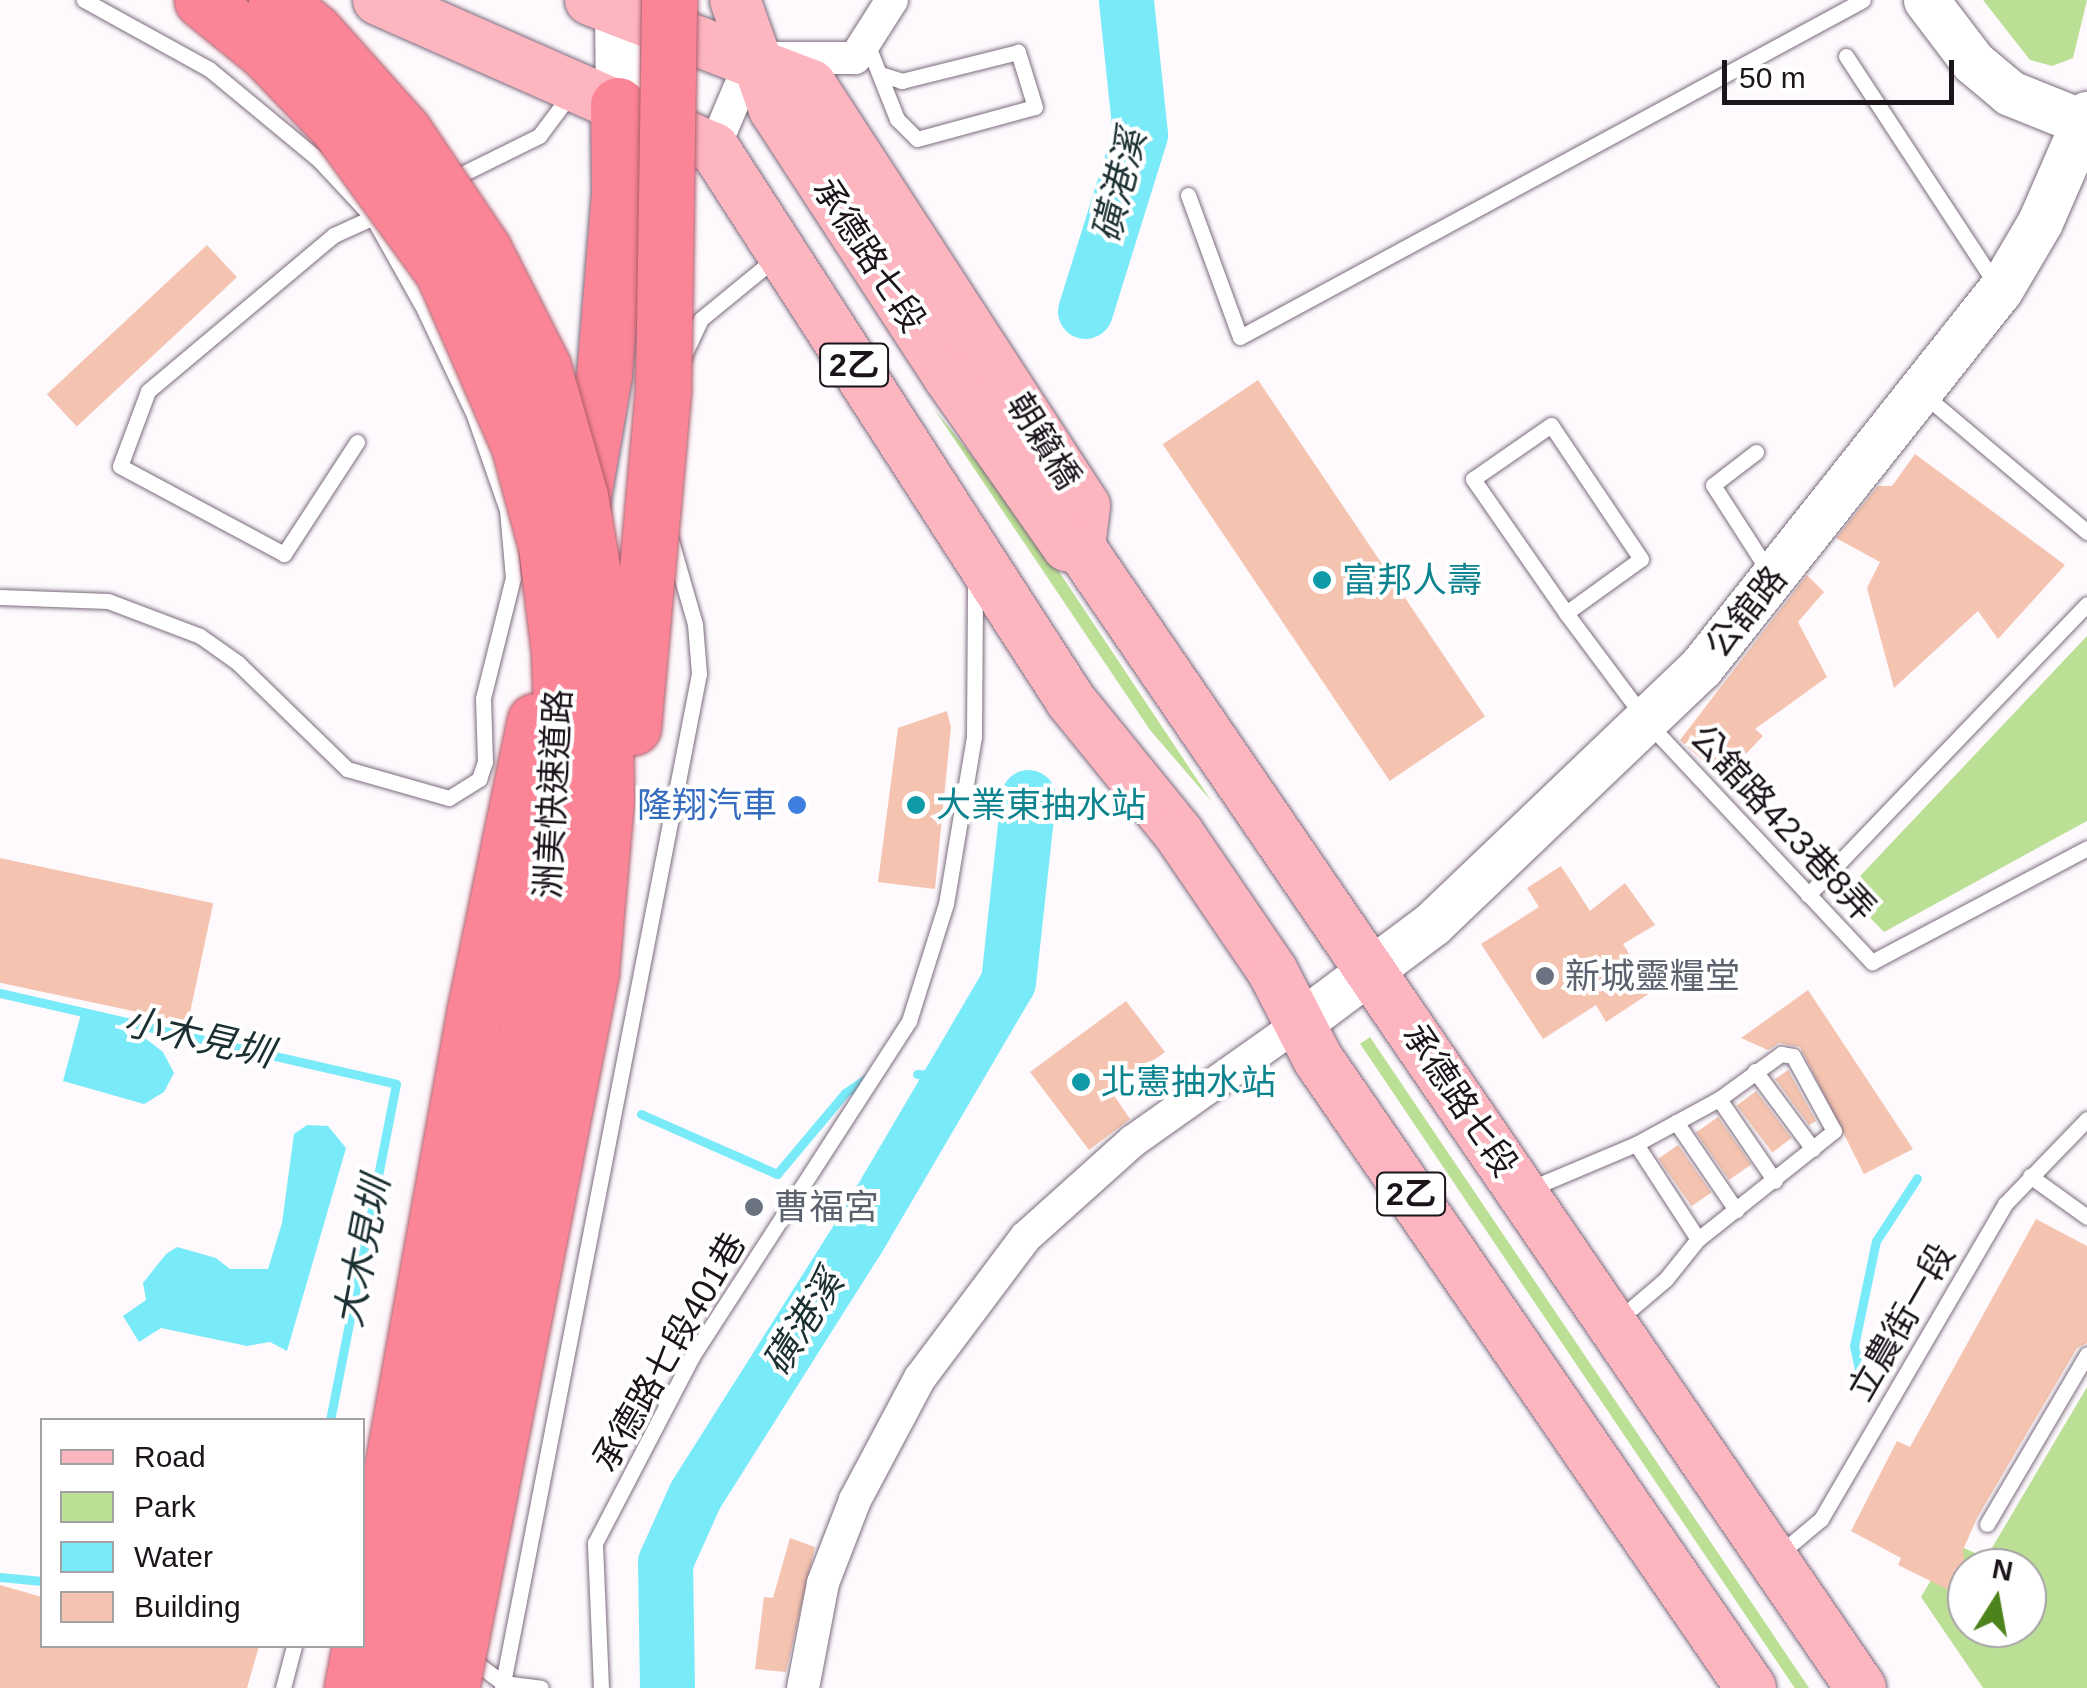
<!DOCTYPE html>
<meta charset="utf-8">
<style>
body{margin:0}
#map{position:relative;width:2087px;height:1688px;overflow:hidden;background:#fdf9fd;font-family:Helvetica,"Noto Sans TC",sans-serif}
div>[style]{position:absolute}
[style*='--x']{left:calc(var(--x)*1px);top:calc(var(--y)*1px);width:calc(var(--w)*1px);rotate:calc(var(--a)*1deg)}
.green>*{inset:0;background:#bcdf96;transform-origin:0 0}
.water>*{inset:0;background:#79eaf8}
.stream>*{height:9px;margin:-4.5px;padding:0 4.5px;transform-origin:4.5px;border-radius:4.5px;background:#79eaf8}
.river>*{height:55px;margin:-27.5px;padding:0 27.5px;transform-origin:27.5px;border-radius:27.5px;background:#79eaf8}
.building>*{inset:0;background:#f5c4b0;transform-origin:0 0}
.roads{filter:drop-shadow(0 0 2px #7c6b7d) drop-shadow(0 0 2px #7c6b7d)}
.lane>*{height:15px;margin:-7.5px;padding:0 7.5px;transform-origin:7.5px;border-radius:7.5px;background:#fff}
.street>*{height:32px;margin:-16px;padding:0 16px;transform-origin:16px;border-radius:16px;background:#fff}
.secondary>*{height:45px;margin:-22.5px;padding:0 22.5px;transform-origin:22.5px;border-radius:22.5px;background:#fff}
.primary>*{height:50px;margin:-25px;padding:0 25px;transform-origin:25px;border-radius:25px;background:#fdb5c0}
.highway>*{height:55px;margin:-27.5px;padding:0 27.5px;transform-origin:27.5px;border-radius:27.5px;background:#fb8496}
.bridges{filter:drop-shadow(0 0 2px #ad5d6b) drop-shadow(0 0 2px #ad5d6b)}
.highway-bridge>*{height:55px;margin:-27.5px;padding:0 27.5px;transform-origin:27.5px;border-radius:27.5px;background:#fb8496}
.dots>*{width:28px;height:28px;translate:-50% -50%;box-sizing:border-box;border:5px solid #fff;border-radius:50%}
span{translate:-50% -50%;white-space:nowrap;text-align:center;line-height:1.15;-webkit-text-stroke:8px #fff;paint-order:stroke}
.shield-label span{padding:2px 8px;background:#fff;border:2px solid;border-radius:8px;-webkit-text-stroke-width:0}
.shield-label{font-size:32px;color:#1b141b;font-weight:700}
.street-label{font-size:35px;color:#1b141b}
.culture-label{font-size:35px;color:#0d838f}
.left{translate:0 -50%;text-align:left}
.shop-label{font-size:35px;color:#366cbe}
.right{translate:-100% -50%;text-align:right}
.worship-label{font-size:35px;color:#5b616d}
.water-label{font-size:38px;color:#1c3033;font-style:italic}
.legend{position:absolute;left:40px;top:1418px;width:325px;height:230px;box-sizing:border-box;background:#fff;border:2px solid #a4a1a4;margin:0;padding:12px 18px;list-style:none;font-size:30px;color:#1b141b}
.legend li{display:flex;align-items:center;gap:20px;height:50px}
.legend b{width:50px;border:2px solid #a4a1a4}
.north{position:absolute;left:1947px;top:1548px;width:100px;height:100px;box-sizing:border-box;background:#fff;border:2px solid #a4a1a4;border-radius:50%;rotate:11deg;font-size:28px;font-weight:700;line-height:40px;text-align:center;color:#1b141b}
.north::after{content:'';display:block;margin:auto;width:35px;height:45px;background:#4d831b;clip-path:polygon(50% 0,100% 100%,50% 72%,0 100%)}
.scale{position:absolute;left:1722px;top:60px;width:232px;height:45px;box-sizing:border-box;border:5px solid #1b141b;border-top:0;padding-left:12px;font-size:30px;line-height:35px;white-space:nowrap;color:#1b141b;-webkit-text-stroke:8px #fff;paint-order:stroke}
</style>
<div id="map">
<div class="green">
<div style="clip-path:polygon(1983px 0,2087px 0,2073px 58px,2052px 66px,2030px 60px)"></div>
<div style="clip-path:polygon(934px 409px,1028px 525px,1212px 802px,1150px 730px)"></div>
<div style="clip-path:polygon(2087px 636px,2087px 821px,1884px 932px,1845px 892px)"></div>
<div style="left:1370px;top:1037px;width:786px;height:12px;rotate:56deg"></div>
<div style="clip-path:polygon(evenodd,2087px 1387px,2087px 1688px,1983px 1688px,1921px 1597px,1953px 1543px,1986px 1558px,2087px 1387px,1967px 1568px,2027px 1568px,2027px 1628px,1967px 1628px,1967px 1568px)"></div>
</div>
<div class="water">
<div style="clip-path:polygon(81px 1014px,116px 1020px,115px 1028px,141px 1035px,163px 1052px,174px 1073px,164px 1092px,144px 1104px,63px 1081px)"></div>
<div style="clip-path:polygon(307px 1125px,328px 1126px,346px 1148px,287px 1351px,270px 1342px,247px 1346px,161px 1328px,139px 1342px,123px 1316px,146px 1300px,143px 1283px,166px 1254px,177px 1247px,216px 1258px,230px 1269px,268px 1269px,282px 1223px,294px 1134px)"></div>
</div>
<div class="stream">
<div style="--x:0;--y:993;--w:406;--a:12.9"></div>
<div style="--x:396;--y:1084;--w:342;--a:101.1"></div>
<div style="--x:917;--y:1074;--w:38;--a:3"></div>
<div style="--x:641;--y:1114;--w:149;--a:23.8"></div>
<div style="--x:777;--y:1174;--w:106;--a:-50"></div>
<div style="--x:845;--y:1093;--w:29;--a:-34"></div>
<div style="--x:1860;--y:1374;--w:29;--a:-102"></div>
<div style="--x:1854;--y:1346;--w:107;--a:-78.2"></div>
<div style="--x:1876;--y:1241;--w:75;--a:-56.9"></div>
<div style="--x:0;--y:1577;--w:42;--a:5.4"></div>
</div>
<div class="river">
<div style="--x:1085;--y:311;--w:185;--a:-72.7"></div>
<div style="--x:1140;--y:134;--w:135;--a:-96"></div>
<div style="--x:667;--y:1688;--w:126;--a:-90.9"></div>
<div style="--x:665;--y:1562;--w:73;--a:-65.9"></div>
<div style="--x:695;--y:1495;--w:303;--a:-57.7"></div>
<div style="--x:857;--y:1239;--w:298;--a:-59.6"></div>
<div style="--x:1008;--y:982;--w:186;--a:-83.8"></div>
</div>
<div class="building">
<div style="left:207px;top:245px;width:44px;height:219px;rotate:47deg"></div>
<div style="left:1258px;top:380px;width:406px;height:115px;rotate:56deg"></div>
<div style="clip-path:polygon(1915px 454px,2065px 565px,1998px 639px,1978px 611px,1894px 688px,1867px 588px,1880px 562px,1836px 538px,1878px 486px,1892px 486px)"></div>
<div style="clip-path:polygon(1807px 575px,1824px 592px,1798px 622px,1827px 677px,1755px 729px,1763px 736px,1723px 778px,1680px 740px)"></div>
<div style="clip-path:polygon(947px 711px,951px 727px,935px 889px,878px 882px,898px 728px)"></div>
<div style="left:0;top:858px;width:218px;height:122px;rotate:12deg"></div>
<div style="clip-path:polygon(1561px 866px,1590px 911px,1625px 883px,1655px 925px,1623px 944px,1653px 991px,1606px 1022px,1596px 1005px,1543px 1039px,1481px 944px,1539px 907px,1527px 888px)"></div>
<div style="clip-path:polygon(1808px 990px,1913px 1149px,1864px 1174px,1800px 1047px,1779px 1043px,1768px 1050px,1741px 1038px)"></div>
<div style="clip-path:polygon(1126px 1001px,1165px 1052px,1111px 1091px,1130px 1119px,1089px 1150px,1030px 1072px)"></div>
<div style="clip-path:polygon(1788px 1070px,1816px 1121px,1809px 1125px,1775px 1079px)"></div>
<div style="left:1756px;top:1091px;width:59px;height:24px;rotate:53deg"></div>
<div style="left:1718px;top:1117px;width:58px;height:27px;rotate:55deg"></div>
<div style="left:1678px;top:1145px;width:58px;height:24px;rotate:55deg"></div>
<div style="clip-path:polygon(2036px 1219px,2087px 1246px,2087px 1343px,2077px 1348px,1977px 1518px,1963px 1550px,1967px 1599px,1898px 1565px,1901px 1558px,1851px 1531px,1897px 1441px,1910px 1447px)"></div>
<div style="clip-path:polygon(790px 1538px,815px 1547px,786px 1672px,755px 1669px,764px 1597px,773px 1598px)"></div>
<div style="clip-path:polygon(0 1585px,42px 1597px,42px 1646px,259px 1646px,247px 1688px,0 1688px)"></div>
</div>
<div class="roads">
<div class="lane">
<div style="--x:868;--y:46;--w:79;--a:68.3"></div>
<div style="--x:897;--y:119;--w:28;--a:45"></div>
<div style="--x:917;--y:139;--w:122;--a:-15.2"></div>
<div style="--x:1035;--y:107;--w:58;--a:-107.2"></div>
<div style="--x:1018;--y:52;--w:120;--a:166"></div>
<div style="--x:902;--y:81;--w:19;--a:-162"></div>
<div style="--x:1846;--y:56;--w:275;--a:56.7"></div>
<div style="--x:448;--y:181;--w:102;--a:-26.3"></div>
<div style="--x:539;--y:136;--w:55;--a:-53.1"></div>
<div style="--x:1188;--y:195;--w:151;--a:69.9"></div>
<div style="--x:1240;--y:337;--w:708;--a:-28.41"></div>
<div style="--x:683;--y:357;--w:42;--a:-64.7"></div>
<div style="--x:701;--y:319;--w:99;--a:-39.3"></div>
<div style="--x:1922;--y:393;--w:216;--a:40.1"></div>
<div style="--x:357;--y:442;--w:134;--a:123.1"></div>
<div style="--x:284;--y:554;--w:186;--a:-151.8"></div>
<div style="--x:120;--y:466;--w:80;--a:-69.5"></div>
<div style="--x:148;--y:391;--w:243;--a:-40"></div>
<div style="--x:334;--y:235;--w:53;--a:-24.6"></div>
<div style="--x:1756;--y:452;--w:54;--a:142.5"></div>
<div style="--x:1713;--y:485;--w:103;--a:57.2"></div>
<div style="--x:0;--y:597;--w:108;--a:2.1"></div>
<div style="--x:108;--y:601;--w:98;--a:20.8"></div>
<div style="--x:200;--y:636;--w:47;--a:35.4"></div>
<div style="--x:238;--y:663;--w:152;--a:44.2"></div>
<div style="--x:347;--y:769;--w:106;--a:15.9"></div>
<div style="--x:449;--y:798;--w:36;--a:-32"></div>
<div style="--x:479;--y:779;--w:18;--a:-71"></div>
<div style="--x:485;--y:762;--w:64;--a:-91.8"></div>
<div style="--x:483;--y:698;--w:124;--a:-76"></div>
<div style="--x:513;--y:578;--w:68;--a:-95"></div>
<div style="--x:507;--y:510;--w:101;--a:-109.2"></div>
<div style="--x:474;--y:415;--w:117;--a:-115.3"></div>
<div style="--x:424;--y:309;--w:104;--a:-119.3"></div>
<div style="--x:373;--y:218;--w:79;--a:-133"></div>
<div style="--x:319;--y:160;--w:143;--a:-140.4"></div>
<div style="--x:209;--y:69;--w:143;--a:-151.1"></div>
<div style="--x:1566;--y:613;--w:92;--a:-35.8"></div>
<div style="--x:1641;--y:559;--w:161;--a:-123.9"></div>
<div style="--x:1551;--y:425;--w:95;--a:145.3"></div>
<div style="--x:1473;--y:479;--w:163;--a:55.2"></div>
<div style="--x:1566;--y:613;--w:137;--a:53.3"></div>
<div style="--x:1648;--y:723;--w:328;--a:46.9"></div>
<div style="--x:1872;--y:962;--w:243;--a:-27.9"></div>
<div style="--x:1808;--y:895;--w:403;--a:-46.2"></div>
<div style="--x:1755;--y:1071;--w:97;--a:53.4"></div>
<div style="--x:1719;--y:1099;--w:99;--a:55.7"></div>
<div style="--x:1676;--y:1122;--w:107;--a:55.7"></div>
<div style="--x:1636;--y:1144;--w:94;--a:-28.5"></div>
<div style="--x:1719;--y:1099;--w:77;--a:-36"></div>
<div style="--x:1781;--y:1054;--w:12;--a:9"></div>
<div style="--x:1793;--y:1056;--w:85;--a:61.3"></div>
<div style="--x:1834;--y:1131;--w:174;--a:141.5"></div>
<div style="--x:2030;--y:1176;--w:70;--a:35.7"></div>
<div style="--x:1527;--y:1190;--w:118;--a:-22.9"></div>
<div style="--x:1636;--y:1144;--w:113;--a:56.9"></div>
<div style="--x:1698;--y:1239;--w:51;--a:128.7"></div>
<div style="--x:1666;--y:1279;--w:63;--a:139.5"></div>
<div style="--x:1987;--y:1524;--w:197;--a:-59.5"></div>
<div style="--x:1777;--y:1556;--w:57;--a:-40.1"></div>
<div style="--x:1821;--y:1519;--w:365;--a:-59.7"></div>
<div style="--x:2005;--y:1204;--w:118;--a:-46"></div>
<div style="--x:468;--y:1657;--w:44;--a:36.6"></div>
<div style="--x:503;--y:1683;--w:38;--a:7"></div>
<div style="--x:283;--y:1688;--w:43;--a:-75.3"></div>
<div style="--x:502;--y:1688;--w:1033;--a:-79.01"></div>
<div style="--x:699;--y:674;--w:50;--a:-94.6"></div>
<div style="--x:695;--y:624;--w:86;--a:-106.1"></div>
<div style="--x:601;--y:1688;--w:145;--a:-92.4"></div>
<div style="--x:595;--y:1543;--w:212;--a:-62.5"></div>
<div style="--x:693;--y:1355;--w:398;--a:-57.1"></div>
<div style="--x:909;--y:1021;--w:123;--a:-72.5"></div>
<div style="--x:946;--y:904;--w:169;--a:-80.5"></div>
<div style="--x:974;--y:737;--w:158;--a:-89.6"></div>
</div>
<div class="street">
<div style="--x:714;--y:148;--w:98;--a:-67.1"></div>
<div style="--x:752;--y:58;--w:103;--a:0"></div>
<div style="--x:855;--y:58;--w:69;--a:-57.5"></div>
<div style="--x:803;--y:1688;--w:107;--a:-79.2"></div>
<div style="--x:823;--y:1583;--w:89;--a:-68.9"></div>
<div style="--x:855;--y:1500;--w:138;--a:-62"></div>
<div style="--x:920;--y:1378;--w:176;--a:-53.1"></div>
<div style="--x:1026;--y:1237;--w:144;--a:-41.9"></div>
<div style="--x:1133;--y:1141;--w:206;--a:-35.3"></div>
</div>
<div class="secondary">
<div style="--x:617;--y:0;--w:105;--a:89.5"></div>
<div style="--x:1926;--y:0;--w:78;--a:52.8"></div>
<div style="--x:1973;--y:62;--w:48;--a:40"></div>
<div style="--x:2010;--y:93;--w:83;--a:21.9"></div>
<div style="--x:1301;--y:1022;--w:164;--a:-36.8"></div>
<div style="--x:1432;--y:924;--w:372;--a:-43.7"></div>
<div style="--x:1701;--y:667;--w:481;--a:-51.6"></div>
<div style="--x:2000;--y:290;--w:79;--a:-59.5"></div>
<div style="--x:2040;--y:222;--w:118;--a:-66.5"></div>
</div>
<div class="primary">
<div style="--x:378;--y:0;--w:367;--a:23.8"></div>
<div style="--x:714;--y:148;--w:658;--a:57.15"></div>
<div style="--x:1071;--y:701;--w:171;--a:50.9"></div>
<div style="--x:1179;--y:834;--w:167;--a:55.7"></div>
<div style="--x:1273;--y:972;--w:98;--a:62.7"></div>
<div style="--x:1318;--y:1059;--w:764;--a:55.46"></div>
<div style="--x:590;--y:0;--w:237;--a:21"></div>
<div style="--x:811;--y:85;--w:502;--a:56.94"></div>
<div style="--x:1085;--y:506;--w:41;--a:97"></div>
<div style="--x:1080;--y:547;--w:1383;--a:55.61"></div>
<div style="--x:735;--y:0;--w:116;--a:70.3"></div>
<div style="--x:774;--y:109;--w:319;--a:56.9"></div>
<div style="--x:948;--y:376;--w:208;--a:55"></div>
<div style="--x:1067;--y:546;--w:13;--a:4"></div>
</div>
<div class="highway">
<div style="--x:580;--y:514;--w:141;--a:-80.2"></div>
<div style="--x:604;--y:375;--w:185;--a:-85.3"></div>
<div style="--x:619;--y:191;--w:86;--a:-90.7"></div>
</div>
</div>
<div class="bridges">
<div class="highway-bridge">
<div style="--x:202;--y:0;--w:82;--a:39.1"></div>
<div style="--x:266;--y:52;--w:104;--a:46.2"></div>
<div style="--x:338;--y:127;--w:179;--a:54.1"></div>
<div style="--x:443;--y:272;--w:190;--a:66.4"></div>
<div style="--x:519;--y:446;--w:104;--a:74.9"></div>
<div style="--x:546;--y:546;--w:107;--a:83"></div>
<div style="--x:559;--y:652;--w:88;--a:88"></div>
<div style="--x:562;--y:740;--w:192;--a:94.8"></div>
<div style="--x:546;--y:931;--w:771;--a:100.77"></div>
<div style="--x:276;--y:0;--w:50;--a:39.4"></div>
<div style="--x:315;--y:32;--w:134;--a:48.3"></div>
<div style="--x:404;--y:132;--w:141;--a:56"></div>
<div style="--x:483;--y:249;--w:132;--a:63"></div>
<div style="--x:543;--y:367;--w:134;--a:74"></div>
<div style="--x:580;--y:496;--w:138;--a:80.4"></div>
<div style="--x:603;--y:632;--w:167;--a:89"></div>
<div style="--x:606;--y:799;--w:174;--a:95"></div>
<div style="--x:591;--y:972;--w:730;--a:101.06"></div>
<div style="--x:633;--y:727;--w:339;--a:-84.9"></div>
<div style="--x:663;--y:389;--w:389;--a:-89.1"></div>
<div style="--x:362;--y:1634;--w:634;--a:-79.74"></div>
<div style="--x:475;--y:1010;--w:295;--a:-78.3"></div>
<div style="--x:352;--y:1688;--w:43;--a:-79.2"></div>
</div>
</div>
<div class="dots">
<div style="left:1322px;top:580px;background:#0f9aa8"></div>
<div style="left:797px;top:805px;background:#3f7fe0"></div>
<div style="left:916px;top:805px;background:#0f9aa8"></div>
<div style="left:1545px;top:976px;background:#6b7280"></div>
<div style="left:1081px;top:1082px;background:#0f9aa8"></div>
<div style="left:754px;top:1207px;background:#6b7280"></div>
</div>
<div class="shield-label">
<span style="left:854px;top:365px">2乙</span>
<span style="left:1411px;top:1194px">2乙</span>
</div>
<div class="street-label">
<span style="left:869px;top:255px;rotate:57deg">承德路七段</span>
<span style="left:1044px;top:441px;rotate:58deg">朝籟橋</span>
<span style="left:1746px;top:612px;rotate:-51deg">公舘路</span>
<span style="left:553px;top:794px;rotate:-87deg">洲美快速道路</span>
<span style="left:1783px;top:823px;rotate:47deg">公舘路423巷8弄</span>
<span style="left:1460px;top:1100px;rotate:56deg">承德路七段</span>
<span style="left:1901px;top:1322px;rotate:-60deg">立農街一段</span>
<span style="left:669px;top:1352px;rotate:-60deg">承德路七段401巷</span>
</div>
<div class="culture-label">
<span class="left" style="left:1342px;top:580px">富邦人壽</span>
<span class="left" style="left:936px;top:805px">大業東抽水站</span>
<span class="left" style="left:1101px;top:1082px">北憲抽水站</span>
</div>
<div class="shop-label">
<span class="right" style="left:777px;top:805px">隆翔汽車</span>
</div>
<div class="worship-label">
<span class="left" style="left:1565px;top:976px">新城靈糧堂</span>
<span class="left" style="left:774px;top:1207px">曹福宮</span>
</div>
<div class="water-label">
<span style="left:1120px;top:186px;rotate:-76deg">磺港溪</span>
<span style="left:198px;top:1038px;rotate:13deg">小木見圳</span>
<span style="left:363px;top:1252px;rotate:-79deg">大木見圳</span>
<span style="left:804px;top:1323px;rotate:-58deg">磺港溪</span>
</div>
<ul class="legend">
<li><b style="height:12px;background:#fdb5c0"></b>Road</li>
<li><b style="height:28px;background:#bcdf96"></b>Park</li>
<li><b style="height:28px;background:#79eaf8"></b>Water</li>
<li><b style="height:28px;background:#f5c4b0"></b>Building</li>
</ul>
<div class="north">N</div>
<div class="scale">50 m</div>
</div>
